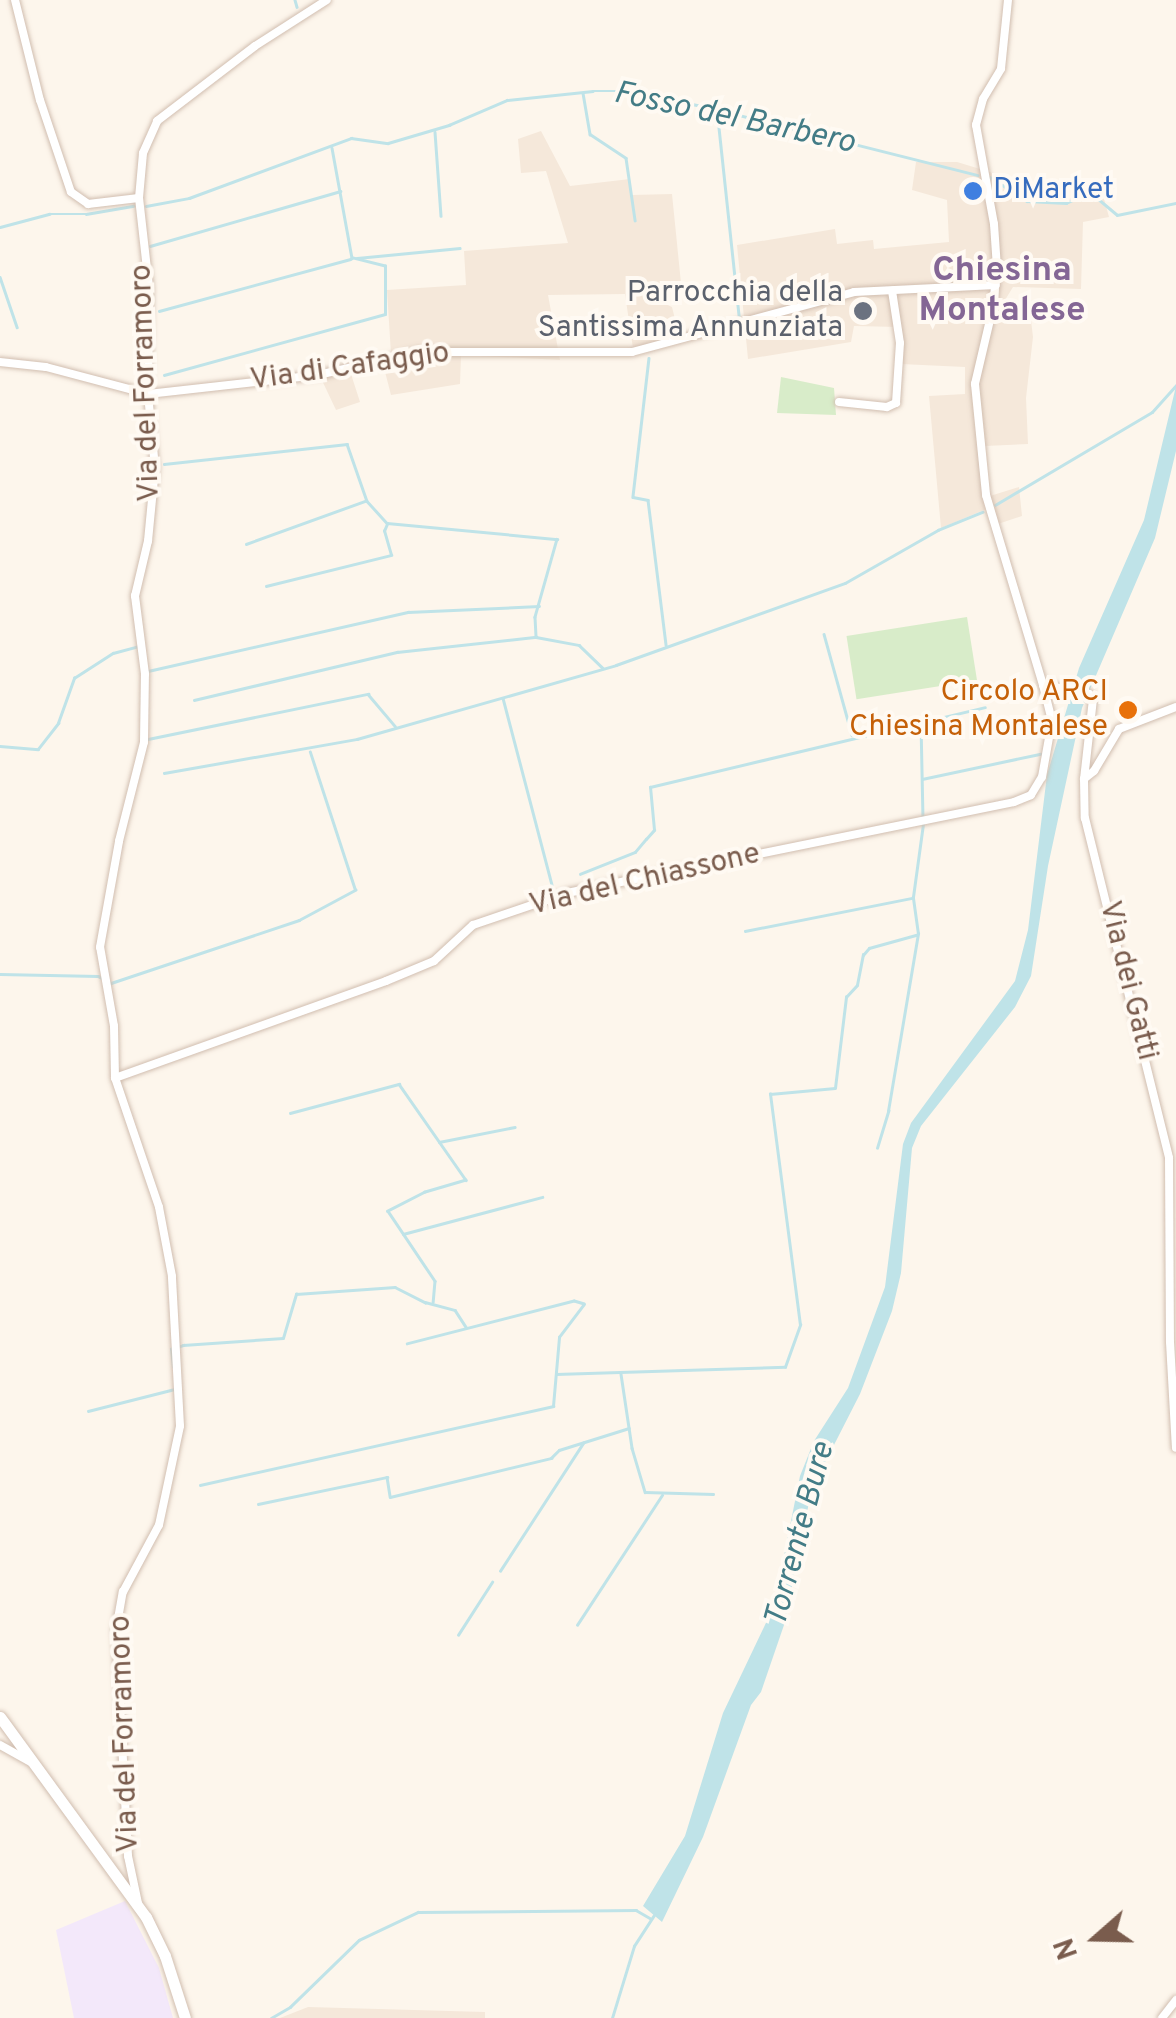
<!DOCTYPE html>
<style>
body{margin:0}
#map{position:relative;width:1176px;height:2018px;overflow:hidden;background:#fdf6ec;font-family:Overpass,sans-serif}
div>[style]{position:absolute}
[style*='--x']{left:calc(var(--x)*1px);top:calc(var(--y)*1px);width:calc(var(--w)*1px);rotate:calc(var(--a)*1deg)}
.residential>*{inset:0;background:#f5e8da}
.education>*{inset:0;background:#f3e8fa}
.green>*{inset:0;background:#d8ecc9;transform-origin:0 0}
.water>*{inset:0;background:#bfe3e8}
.stream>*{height:2.5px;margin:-1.25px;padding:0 1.25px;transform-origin:1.25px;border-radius:1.25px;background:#bfe3e8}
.roads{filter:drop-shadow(0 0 2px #d1beb0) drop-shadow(0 0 2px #d1beb0)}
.street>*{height:8px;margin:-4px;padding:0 4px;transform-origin:4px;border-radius:4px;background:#fff}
.secondary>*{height:11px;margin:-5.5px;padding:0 5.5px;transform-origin:5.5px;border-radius:5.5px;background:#fff}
.dots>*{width:28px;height:28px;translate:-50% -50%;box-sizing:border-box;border:5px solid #fffaf3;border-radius:50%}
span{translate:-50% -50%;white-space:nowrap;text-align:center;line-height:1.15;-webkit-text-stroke:8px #fffaf3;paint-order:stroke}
.shop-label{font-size:30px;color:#366cbe}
.left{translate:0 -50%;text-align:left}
.worship-label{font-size:30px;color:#5b616d}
.right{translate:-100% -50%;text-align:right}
.street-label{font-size:30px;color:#7a5c4d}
.food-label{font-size:30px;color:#c56008}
.water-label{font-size:32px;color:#437c86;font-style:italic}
.quarter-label{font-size:35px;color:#846695;font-weight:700}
.north{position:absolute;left:1046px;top:1888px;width:100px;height:100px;-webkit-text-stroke:8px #fffaf3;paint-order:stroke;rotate:250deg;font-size:28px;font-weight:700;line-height:40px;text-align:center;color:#7a5c4d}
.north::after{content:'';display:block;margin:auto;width:35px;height:45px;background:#7a5c4d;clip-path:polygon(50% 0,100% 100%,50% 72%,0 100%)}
</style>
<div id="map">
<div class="residential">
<div style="clip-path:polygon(541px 131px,570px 186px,630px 179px,632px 195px,672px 194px,681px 283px,659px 287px,661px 302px,672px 307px,681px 343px,634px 355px,625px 294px,548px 295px,560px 360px,461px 355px,460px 384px,391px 395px,383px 364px,351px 374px,360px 402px,336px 410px,318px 372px,391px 354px,387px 290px,466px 285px,464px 251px,568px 243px,546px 171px,521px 173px,518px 139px)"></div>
<div style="clip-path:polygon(916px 162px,957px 162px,990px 172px,1036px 202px,1067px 200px,1095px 186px,1103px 195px,1109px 217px,1083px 222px,1081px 289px,1013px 287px,1002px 305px,1030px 312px,1033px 337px,1026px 398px,1028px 444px,985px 446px,990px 496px,1019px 487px,1022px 516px,995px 525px,989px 508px,941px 528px,929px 396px,965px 394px,965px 367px,901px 364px,899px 327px,854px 326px,851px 342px,748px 359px,737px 245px,835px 229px,837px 244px,873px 240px,874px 249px,949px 242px,947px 200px,912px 190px)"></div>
<div style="clip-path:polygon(308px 2007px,485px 2012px,485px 2018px,280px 2018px)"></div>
</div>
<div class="education">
<div style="clip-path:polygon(125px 1901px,159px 1968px,173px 2018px,74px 2018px,56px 1930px)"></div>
</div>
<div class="green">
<div style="clip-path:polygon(781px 377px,834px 388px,836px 415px,777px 413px)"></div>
<div style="left:967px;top:617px;width:64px;height:122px;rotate:81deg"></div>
</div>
<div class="water">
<div style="clip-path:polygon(1176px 386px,1176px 451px,1155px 538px,1082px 708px,1048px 866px,1031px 976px,1015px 1007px,921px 1126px,912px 1148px,901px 1273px,892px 1311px,860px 1394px,812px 1488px,784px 1625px,761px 1692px,751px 1705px,703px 1837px,662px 1922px,643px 1906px,685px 1836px,723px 1713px,774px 1606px,800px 1476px,814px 1441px,848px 1388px,885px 1287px,903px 1144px,911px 1123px,1015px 981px,1028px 930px,1047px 775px,1079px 668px,1144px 520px)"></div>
</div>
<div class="stream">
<div style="--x:295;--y:0;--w:7;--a:74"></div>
<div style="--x:583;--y:93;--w:42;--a:80.3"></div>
<div style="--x:590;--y:134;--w:43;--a:33.7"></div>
<div style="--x:626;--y:158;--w:63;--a:81.7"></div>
<div style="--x:717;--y:109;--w:208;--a:83.9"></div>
<div style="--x:435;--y:132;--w:84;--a:85.9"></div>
<div style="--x:332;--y:148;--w:112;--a:79.7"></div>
<div style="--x:990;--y:177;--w:44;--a:33"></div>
<div style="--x:1027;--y:201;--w:39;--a:3"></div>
<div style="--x:1066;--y:203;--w:26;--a:-25"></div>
<div style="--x:1090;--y:192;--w:35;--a:40"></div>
<div style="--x:1117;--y:215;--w:60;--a:-11.5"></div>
<div style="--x:146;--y:206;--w:44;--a:-10.5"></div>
<div style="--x:189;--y:198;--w:173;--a:-20.3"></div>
<div style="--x:351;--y:138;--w:37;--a:8"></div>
<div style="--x:388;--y:143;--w:64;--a:-16.4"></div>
<div style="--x:449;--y:125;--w:63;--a:-23.3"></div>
<div style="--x:507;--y:100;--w:86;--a:-6"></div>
<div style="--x:593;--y:91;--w:36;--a:0"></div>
<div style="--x:629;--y:91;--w:80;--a:11.6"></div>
<div style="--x:707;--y:107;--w:279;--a:14.1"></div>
<div style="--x:0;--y:227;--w:51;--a:-14.9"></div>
<div style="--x:49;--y:214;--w:37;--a:0"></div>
<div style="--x:86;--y:214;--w:48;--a:-9.7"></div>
<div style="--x:150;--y:246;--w:198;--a:-16.1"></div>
<div style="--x:357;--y:258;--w:103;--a:-5.5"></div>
<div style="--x:0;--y:277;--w:53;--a:71.2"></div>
<div style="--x:159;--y:311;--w:198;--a:-15.2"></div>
<div style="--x:649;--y:358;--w:140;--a:96.6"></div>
<div style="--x:633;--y:497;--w:15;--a:11"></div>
<div style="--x:648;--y:500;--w:146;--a:82.9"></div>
<div style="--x:164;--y:375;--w:229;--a:-15.4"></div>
<div style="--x:385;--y:314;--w:48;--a:-90"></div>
<div style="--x:385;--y:266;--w:34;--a:-166"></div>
<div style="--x:164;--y:464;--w:184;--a:-6.2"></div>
<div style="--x:347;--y:444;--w:60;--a:70.7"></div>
<div style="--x:367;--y:501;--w:30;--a:48"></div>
<div style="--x:387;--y:523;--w:171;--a:5.4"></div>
<div style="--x:557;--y:539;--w:81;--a:105.8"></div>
<div style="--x:535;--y:617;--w:20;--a:87"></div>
<div style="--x:995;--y:505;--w:182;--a:-30.6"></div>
<div style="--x:1152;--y:412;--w:36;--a:-48"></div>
<div style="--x:246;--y:544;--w:127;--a:-19.9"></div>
<div style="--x:266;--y:586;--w:129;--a:-13.9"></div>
<div style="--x:391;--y:555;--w:25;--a:-106"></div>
<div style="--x:384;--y:531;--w:8;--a:-67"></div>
<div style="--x:824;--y:634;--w:105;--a:74.5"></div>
<div style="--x:148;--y:671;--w:267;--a:-12.8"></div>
<div style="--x:408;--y:612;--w:131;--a:-2.6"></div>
<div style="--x:503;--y:698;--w:196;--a:75.3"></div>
<div style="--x:194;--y:700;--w:209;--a:-13.3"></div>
<div style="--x:397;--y:652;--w:140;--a:-6.2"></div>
<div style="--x:536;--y:637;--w:44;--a:10.5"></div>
<div style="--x:579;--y:645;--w:33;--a:44"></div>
<div style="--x:921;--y:723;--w:93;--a:88.8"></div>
<div style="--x:148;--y:739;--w:225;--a:-11.6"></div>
<div style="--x:368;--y:694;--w:42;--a:49.8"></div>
<div style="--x:0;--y:746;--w:38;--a:5"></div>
<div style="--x:38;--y:749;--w:33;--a:-52"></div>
<div style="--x:58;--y:723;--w:48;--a:-70.4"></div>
<div style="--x:74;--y:678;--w:46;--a:-32.7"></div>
<div style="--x:113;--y:653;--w:27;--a:-15"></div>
<div style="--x:164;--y:773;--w:196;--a:-10"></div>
<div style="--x:357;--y:739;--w:269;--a:-15.9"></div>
<div style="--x:616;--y:665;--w:243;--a:-19.7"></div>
<div style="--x:845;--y:583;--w:107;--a:-29.7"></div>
<div style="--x:938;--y:530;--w:48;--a:-22.2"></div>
<div style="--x:922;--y:779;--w:121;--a:-12"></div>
<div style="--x:580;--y:874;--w:59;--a:-21.8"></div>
<div style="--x:635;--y:852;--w:17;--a:-50"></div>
<div style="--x:646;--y:839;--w:12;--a:-48"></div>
<div style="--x:654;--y:830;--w:43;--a:-95.3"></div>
<div style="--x:650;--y:787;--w:344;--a:-13.4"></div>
<div style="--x:745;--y:931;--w:170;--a:-11.2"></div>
<div style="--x:0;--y:974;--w:98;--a:1.2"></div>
<div style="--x:98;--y:976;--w:15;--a:28"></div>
<div style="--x:111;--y:983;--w:198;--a:-18.5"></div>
<div style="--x:299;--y:920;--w:64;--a:-28.2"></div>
<div style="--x:355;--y:890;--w:145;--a:-108.1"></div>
<div style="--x:290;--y:1113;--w:113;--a:-14.9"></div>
<div style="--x:399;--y:1084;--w:117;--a:55.1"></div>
<div style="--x:466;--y:1180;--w:43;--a:163.7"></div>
<div style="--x:425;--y:1192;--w:42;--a:152.8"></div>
<div style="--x:388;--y:1211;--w:84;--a:56.1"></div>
<div style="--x:435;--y:1281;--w:21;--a:95"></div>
<div style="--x:439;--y:1142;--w:77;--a:-11.2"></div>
<div style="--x:877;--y:1148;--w:39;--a:-73"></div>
<div style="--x:888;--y:1111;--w:180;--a:-80.4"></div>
<div style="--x:918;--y:934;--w:37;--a:-98"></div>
<div style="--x:913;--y:897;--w:74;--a:-82.2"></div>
<div style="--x:403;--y:1234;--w:144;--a:-14.9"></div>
<div style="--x:173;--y:1367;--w:18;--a:-96"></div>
<div style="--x:171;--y:1349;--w:13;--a:-18"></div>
<div style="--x:183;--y:1345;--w:100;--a:-4"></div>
<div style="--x:283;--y:1338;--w:46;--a:-73.5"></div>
<div style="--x:296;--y:1294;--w:99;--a:-4"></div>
<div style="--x:395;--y:1287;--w:34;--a:27"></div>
<div style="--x:425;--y:1302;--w:31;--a:15"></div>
<div style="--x:455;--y:1310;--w:20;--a:57"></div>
<div style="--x:556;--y:1374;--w:229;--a:-1.8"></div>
<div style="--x:785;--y:1367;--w:45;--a:-70.3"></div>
<div style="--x:800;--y:1325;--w:233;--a:-97.4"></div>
<div style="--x:770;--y:1094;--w:65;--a:-5.3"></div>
<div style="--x:835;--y:1088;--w:92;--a:-83.1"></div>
<div style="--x:846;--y:997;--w:16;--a:-47"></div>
<div style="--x:857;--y:985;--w:31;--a:-79"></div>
<div style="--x:863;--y:955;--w:9;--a:-49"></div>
<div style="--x:869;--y:948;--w:49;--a:-15.5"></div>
<div style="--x:621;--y:1374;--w:75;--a:81.5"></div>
<div style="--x:632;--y:1448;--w:46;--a:73.5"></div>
<div style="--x:645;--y:1492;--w:68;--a:1.7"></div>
<div style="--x:88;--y:1411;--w:90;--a:-14.2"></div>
<div style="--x:200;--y:1485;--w:362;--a:-12.6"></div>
<div style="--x:553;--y:1406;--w:69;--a:-85"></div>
<div style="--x:559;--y:1337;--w:41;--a:-52.9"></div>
<div style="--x:584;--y:1304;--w:10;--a:-163"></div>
<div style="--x:574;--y:1301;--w:172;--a:165.6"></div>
<div style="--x:258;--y:1504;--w:132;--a:-11.8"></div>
<div style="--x:387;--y:1477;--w:20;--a:81"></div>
<div style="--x:390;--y:1497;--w:166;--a:-13.6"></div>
<div style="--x:551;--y:1458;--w:11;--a:-45"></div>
<div style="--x:559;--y:1450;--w:73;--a:-17.4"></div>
<div style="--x:500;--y:1571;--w:153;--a:-57"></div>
<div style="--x:577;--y:1625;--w:155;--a:-56.8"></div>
<div style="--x:458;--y:1635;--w:63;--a:-57.3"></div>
<div style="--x:271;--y:2018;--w:22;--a:-30"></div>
<div style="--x:290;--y:2007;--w:96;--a:-44.2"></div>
<div style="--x:359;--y:1940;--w:65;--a:-25.4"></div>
<div style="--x:418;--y:1912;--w:218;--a:-0.5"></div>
<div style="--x:636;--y:1910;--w:16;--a:30"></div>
<div style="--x:612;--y:2018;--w:75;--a:-73"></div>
<div style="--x:634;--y:1946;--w:37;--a:-57"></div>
</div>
<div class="roads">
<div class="street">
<div style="--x:15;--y:0;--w:103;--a:76"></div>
<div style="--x:40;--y:100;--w:97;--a:71.4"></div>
<div style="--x:71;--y:192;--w:21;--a:35"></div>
<div style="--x:88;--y:204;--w:51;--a:-6.7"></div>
<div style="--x:1008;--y:0;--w:69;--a:95.8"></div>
<div style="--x:1001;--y:69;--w:35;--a:121"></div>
<div style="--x:983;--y:99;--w:27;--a:105"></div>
<div style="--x:976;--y:125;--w:101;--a:79.7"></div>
<div style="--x:994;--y:224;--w:44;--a:86.1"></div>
<div style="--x:997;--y:268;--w:39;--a:96"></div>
<div style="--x:993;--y:307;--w:79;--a:103.2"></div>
<div style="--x:975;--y:384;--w:112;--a:84.3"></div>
<div style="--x:986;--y:495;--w:198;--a:73.3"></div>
<div style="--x:1043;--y:685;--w:47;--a:11.1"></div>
<div style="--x:1089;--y:694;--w:6;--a:51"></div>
<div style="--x:1093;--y:699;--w:81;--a:96.4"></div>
<div style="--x:1084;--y:779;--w:39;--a:89"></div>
<div style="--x:1085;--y:818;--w:350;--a:76.1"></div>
<div style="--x:1169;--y:1158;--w:184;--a:89.7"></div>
<div style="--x:1170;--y:1342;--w:106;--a:86.8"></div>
<div style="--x:0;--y:362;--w:46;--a:6.2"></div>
<div style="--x:46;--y:367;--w:106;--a:14.8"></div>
<div style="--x:148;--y:394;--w:171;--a:-6.4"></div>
<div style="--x:318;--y:375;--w:103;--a:-13"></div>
<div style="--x:418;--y:352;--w:214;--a:0"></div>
<div style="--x:632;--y:352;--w:230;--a:-15.1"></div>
<div style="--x:854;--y:292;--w:142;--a:-2.8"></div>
<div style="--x:839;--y:402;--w:48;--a:5.9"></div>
<div style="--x:887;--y:407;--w:10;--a:-24"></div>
<div style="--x:896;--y:403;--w:60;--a:-86.2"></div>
<div style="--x:900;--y:343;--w:53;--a:-98.7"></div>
<div style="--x:1084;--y:779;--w:13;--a:-39"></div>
<div style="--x:1094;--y:771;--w:49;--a:-59.2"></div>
<div style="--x:1119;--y:729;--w:61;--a:-21.1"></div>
<div style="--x:115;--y:1078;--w:288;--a:-19.7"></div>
<div style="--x:386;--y:981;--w:52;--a:-22.6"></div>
<div style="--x:434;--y:961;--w:53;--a:-42.7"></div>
<div style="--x:473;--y:925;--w:99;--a:-18.8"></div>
<div style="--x:567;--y:893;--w:456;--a:-11.5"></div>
<div style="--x:1014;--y:802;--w:18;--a:-22"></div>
<div style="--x:1031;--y:795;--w:21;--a:-59"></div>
<div style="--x:1042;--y:777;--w:57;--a:-79.9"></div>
<div style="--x:1052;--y:721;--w:37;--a:-104"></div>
<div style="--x:0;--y:1745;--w:35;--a:29"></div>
<div style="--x:138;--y:1903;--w:48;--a:-102"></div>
<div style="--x:128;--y:1856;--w:226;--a:-93"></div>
<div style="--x:116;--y:1630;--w:39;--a:-80"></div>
<div style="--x:123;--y:1592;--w:76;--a:-61.8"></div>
<div style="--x:159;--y:1525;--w:101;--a:-78"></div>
<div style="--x:180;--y:1426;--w:150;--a:-93.1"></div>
<div style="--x:172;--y:1276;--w:70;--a:-100.7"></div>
<div style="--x:159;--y:1207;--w:136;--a:-108.8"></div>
<div style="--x:115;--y:1078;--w:52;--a:-91.1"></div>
<div style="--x:114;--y:1026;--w:80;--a:-100"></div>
<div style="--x:100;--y:947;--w:108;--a:-79.8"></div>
<div style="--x:119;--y:841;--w:102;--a:-75.8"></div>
<div style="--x:144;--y:742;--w:68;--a:-89.2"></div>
<div style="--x:145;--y:674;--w:79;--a:-97.3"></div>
<div style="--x:135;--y:596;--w:57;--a:-76.7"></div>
<div style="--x:148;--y:541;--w:73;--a:-84.5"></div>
<div style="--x:155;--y:468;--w:74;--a:-95.4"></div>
<div style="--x:148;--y:394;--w:107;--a:-89.5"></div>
<div style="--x:149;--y:287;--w:90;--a:-96.4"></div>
<div style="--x:139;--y:198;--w:45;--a:-84.9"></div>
<div style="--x:143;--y:153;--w:35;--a:-66"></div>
<div style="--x:157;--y:121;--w:123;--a:-37.4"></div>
<div style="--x:255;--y:46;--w:85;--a:-32.6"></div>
<div style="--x:1162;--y:2018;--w:23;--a:-52"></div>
</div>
<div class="secondary">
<div style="--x:0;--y:1717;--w:248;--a:53.9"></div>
<div style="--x:146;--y:1917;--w:43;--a:64"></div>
<div style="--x:165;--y:1956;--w:65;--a:72.1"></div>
</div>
</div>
<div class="dots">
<div style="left:973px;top:191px;background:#3f7fe0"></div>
<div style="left:863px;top:311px;background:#6b7280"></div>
<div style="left:1128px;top:710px;background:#e8710a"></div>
</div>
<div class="shop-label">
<span class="left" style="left:993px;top:191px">DiMarket</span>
</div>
<div class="worship-label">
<span class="right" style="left:843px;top:311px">Parrocchia della<br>Santissima Annunziata</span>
</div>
<div class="street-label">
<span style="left:350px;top:368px;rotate:-8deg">Via di Cafaggio</span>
<span style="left:147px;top:383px;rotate:-92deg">Via del Forramoro</span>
<span style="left:645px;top:881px;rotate:-13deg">Via del Chiassone</span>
<span style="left:1127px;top:981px;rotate:76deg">Via dei Gatti</span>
<span style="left:126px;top:1734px;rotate:-92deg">Via del Forramoro</span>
</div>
<div class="food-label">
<span class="right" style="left:1108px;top:710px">Circolo ARCI<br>Chiesina Montalese</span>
</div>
<div class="water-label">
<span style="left:734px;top:119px;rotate:12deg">Fosso del Barbero</span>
<span style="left:801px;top:1535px;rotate:-75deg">Torrente Bure</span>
</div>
<div class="quarter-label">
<span style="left:1002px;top:291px">Chiesina<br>Montalese</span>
</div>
<div class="north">N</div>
</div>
